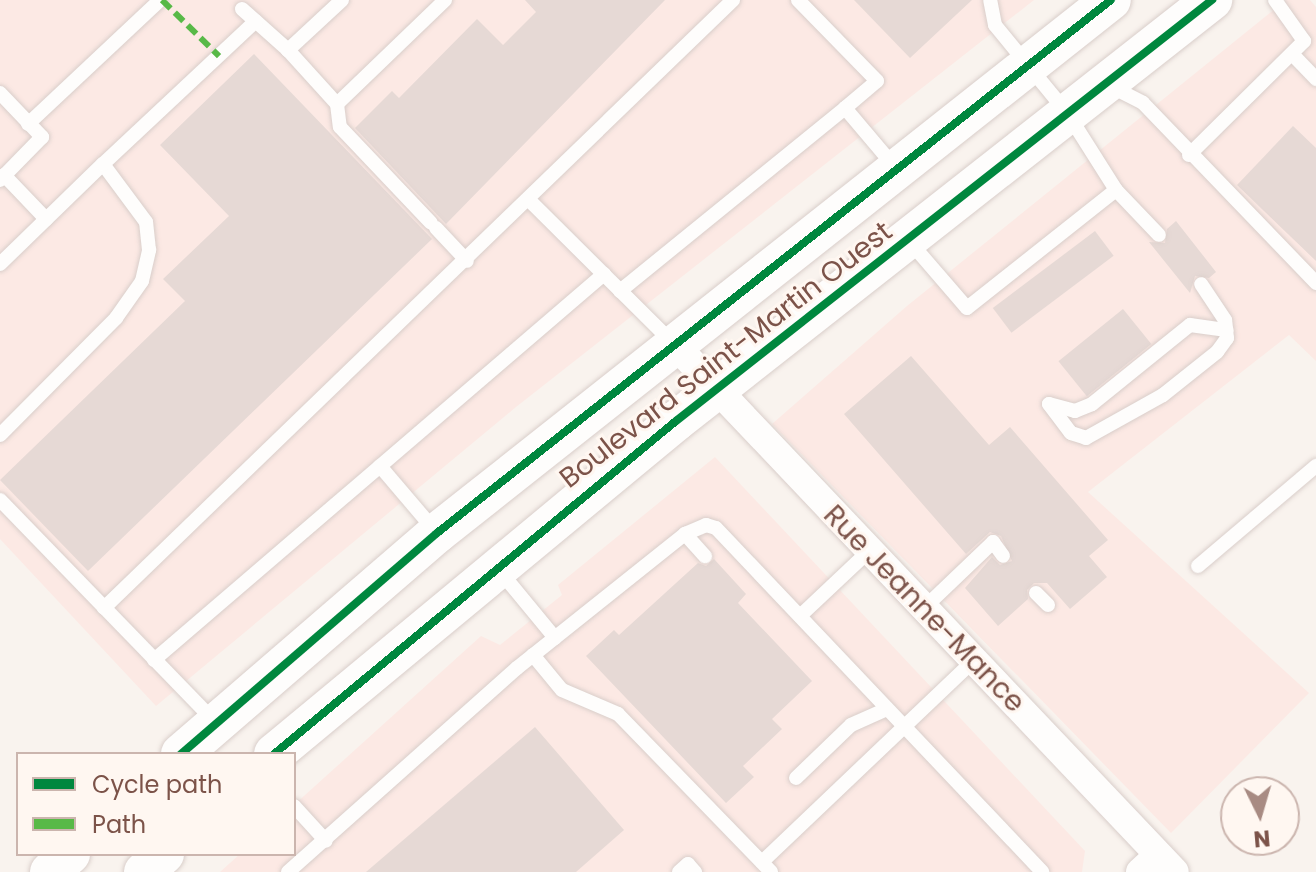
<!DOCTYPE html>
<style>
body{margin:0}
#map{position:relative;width:1316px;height:872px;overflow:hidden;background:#f9f3ee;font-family:Poppins,sans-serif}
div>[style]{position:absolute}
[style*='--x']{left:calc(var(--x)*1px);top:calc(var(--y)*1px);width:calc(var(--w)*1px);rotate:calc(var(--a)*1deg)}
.commercial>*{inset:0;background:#fce9e4}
.building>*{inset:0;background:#e6d9d5;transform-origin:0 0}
.roads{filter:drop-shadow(0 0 2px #d9ceca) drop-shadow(0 0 2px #d9ceca)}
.lane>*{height:14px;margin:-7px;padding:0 7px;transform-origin:7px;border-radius:7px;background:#fefdfc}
.street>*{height:28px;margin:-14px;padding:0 14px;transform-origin:14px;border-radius:14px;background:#fefdfc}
.secondary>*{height:40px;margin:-20px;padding:0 20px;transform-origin:20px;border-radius:20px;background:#fefdfc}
.quiet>*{height:6px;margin-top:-3px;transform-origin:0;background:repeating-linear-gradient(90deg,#58b947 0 12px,transparent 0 18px)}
.cycleway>*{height:8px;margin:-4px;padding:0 4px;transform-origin:4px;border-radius:4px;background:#00873e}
span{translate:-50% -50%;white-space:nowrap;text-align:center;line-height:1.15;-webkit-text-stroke:6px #fff7f1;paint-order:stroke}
.street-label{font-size:28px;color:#7c5349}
.legend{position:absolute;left:16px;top:752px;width:280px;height:104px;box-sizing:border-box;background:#fff7f1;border:2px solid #cbb5ae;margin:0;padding:10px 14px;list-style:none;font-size:24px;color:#7c5349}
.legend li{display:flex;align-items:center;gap:16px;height:40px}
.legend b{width:40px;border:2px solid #cbb5ae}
.north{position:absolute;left:1220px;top:776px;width:80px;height:80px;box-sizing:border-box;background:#fff7f1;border:2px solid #cbb5ae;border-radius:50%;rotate:175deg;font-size:22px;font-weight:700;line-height:32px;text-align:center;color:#7c5349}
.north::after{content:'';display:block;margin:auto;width:28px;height:36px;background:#a88b83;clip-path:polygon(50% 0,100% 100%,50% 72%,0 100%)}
</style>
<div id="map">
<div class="commercial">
<div style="clip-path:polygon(0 0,1034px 0,516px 407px,156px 706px,0 539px)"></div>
<div style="clip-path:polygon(1286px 0,1310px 0,1316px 7px,1316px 361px,1289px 335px,1088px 492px,1309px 693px,1171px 833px,772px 424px,907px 306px)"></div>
<div style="clip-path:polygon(715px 457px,1085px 851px,1082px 872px,220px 872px,240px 854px,294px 854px,294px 805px,481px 636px,500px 645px,562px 595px,558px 585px)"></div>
</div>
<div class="building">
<div style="clip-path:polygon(525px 0,665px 0,446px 224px,355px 128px,392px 91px,399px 98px,477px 19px,503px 45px,536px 12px)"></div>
<div style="clip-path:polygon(854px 0,972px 0,910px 58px)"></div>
<div style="clip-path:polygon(254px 54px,432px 239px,88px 571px,0 480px,185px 301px,163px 279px,229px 216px,160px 145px)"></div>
<div style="clip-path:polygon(1293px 126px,1316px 148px,1316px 261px,1237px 185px)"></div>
<div style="clip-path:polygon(1176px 221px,1216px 272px,1209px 278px,1195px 276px,1190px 293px,1149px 242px,1165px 243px,1167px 229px)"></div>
<div style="left:1095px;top:231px;width:31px;height:128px;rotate:53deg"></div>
<div style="left:1123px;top:309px;width:45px;height:83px;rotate:51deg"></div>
<div style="clip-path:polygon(911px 356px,989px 445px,1010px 427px,1108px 540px,1089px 556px,1107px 577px,1070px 609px,1047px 583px,1034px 583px,1027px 590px,1028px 599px,998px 626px,965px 588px,992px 557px,1000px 565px,1012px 561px,1001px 536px,990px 532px,966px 554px,844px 414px)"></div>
<div style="clip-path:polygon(714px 559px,746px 594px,738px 603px,812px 681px,772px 719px,782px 729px,743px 766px,754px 777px,726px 803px,586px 656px,614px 630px,619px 635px,698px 563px,706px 566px)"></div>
<div style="clip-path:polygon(535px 727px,624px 830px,576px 872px,366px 872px)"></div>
</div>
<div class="roads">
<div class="lane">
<div style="--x:342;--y:0;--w:74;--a:137.2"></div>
<div style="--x:288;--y:50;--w:73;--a:47.8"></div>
<div style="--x:337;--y:104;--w:23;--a:83"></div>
<div style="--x:340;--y:127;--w:132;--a:46.5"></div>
<div style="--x:798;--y:0;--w:113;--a:45.7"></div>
<div style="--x:877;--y:81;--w:42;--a:139.8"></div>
<div style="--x:242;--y:9;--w:62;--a:41.7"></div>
<div style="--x:1292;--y:54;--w:35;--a:46"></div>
<div style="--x:1110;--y:86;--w:37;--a:27"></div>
<div style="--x:1143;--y:103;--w:250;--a:46.1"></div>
<div style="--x:0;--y:93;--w:61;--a:46.3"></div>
<div style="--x:42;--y:137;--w:60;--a:134.3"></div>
<div style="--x:337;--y:104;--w:150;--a:-43.9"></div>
<div style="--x:28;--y:124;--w:181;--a:-43.2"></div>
<div style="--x:1189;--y:155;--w:162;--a:-44.7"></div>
<div style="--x:1304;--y:41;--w:50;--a:-125.3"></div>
<div style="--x:4;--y:175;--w:61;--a:46.3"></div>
<div style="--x:1116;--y:190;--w:62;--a:46.3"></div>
<div style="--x:530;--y:201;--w:200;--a:44.8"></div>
<div style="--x:436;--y:228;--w:45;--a:46.8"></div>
<div style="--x:910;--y:242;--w:87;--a:49.2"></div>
<div style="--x:967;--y:308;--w:190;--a:-38.4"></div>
<div style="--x:1116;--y:190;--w:90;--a:-122.3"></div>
<div style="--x:1068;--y:114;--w:115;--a:-129.4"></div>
<div style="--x:995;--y:25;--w:25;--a:-101"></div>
<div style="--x:0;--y:264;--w:144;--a:-44.2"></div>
<div style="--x:620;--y:291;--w:290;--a:-39.1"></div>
<div style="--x:845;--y:108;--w:76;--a:49.8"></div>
<div style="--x:1049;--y:404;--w:36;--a:53"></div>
<div style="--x:1071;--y:433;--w:16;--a:18"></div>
<div style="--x:1086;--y:438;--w:88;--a:-29.2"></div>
<div style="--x:1163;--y:395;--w:69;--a:-38.5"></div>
<div style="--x:1217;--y:352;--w:17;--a:-54"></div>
<div style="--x:1227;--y:338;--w:18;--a:-96"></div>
<div style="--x:1225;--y:320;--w:43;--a:-123.7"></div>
<div style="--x:1049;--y:404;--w:27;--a:15"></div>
<div style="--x:1075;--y:411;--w:18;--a:-22"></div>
<div style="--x:1092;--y:404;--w:126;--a:-38.9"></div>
<div style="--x:1190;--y:325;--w:37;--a:8"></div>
<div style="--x:0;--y:435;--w:165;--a:-45.2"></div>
<div style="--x:116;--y:318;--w:45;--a:-54.9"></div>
<div style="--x:142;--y:281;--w:32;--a:-77"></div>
<div style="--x:149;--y:250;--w:28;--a:-96"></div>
<div style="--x:146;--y:222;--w:72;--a:-126.6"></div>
<div style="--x:103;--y:164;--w:209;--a:-43.1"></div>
<div style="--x:380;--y:466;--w:88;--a:49.6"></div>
<div style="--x:0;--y:500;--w:308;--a:45.9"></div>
<div style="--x:685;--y:534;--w:30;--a:48"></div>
<div style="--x:1198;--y:566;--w:155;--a:-40.3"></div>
<div style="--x:499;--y:570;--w:88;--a:50.5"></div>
<div style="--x:1036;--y:593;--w:17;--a:45"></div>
<div style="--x:104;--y:608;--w:875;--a:-44.03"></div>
<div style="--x:923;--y:609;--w:97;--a:-43.7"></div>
<div style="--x:993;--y:542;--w:17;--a:54"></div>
<div style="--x:800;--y:616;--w:95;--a:-43.3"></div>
<div style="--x:533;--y:655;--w:45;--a:50.4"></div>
<div style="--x:562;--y:690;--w:61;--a:23.2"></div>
<div style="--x:618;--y:714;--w:220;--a:45.9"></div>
<div style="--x:154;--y:660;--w:593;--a:-40.62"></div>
<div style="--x:796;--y:778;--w:76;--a:-43.9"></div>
<div style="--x:851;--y:725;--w:39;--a:-24"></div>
<div style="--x:294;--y:806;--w:47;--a:47.6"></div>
<div style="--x:762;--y:862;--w:291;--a:-43.6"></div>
<div style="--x:288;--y:872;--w:307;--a:-41.7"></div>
<div style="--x:517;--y:668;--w:215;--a:-38.6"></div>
<div style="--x:685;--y:534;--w:23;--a:-23"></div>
<div style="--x:706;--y:525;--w:10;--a:17"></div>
<div style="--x:716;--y:528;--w:474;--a:46.5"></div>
<div style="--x:679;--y:872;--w:12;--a:-42"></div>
<div style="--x:688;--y:864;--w:11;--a:49"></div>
</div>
<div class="street">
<div style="--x:675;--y:345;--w:726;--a:46.51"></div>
<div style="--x:1140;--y:872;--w:25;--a:-43"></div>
</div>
<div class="secondary">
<div style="--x:181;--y:754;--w:338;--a:-40.8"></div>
<div style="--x:437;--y:533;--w:859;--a:-38.34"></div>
<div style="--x:274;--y:754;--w:522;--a:-39.64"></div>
<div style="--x:676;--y:421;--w:682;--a:-38.15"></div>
<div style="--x:50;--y:872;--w:27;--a:-42"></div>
<div style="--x:144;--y:872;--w:27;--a:-42"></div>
</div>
</div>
<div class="quiet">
<div style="--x:162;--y:0;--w:80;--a:44.5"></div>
</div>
<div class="cycleway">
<div style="--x:181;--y:754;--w:338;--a:-40.8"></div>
<div style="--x:437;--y:533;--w:859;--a:-38.34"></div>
<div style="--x:274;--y:754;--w:522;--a:-39.64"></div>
<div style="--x:676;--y:421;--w:682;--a:-38.15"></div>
</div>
<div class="street-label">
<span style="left:726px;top:355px;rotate:-38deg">Boulevard Saint-Martin Ouest</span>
<span style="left:924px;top:609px;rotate:46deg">Rue Jeanne-Mance</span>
</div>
<ul class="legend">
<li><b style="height:10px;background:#00873e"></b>Cycle path</li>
<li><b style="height:10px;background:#58b947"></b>Path</li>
</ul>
<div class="north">N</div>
</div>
